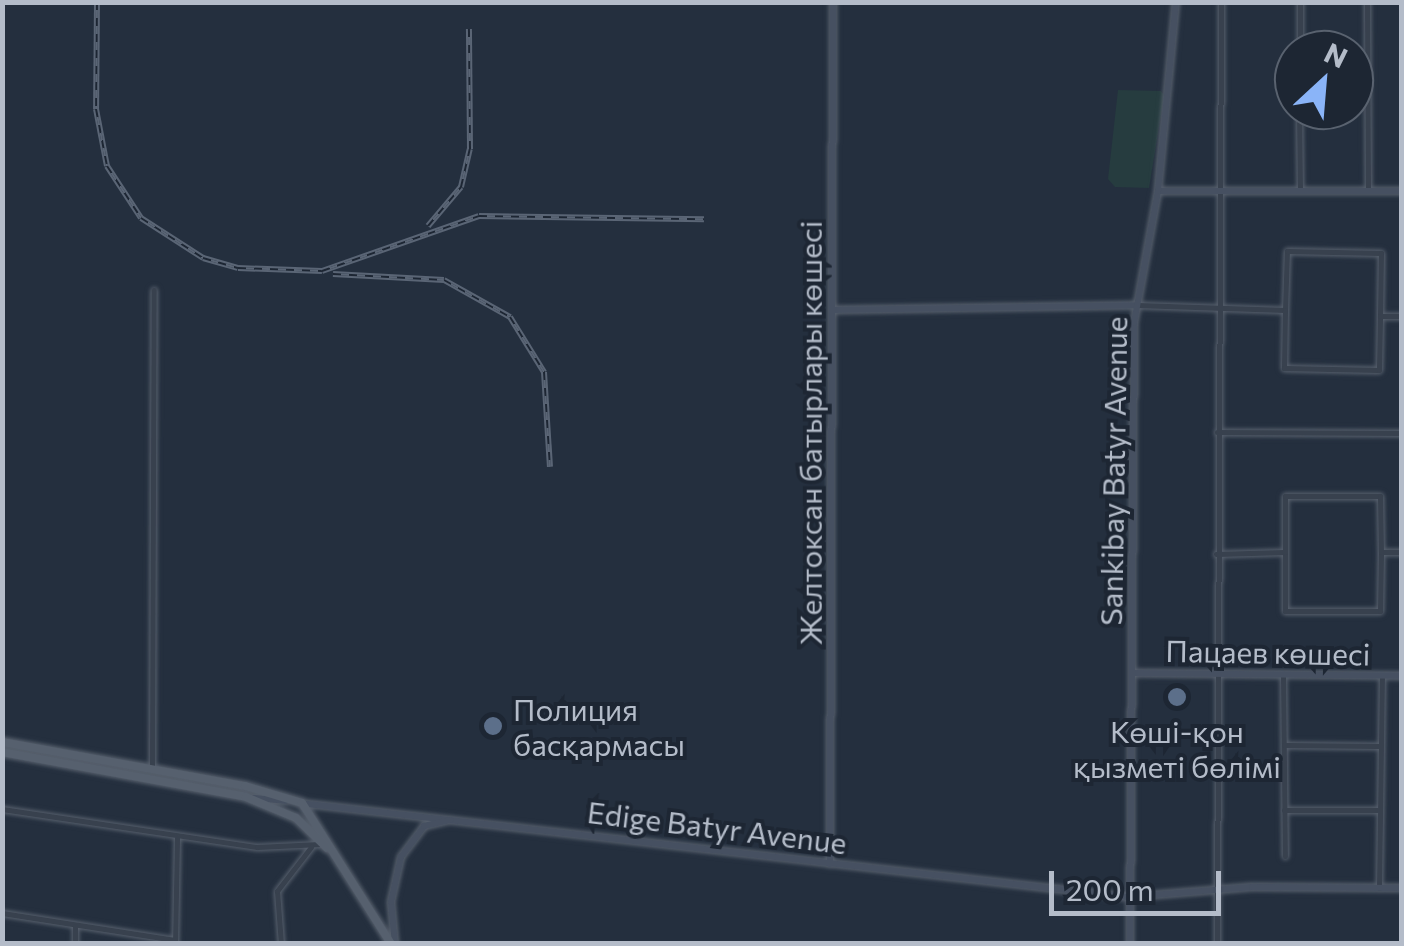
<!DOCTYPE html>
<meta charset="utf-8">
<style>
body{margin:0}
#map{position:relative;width:1404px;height:946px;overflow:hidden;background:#242f3e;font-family:Commissioner,sans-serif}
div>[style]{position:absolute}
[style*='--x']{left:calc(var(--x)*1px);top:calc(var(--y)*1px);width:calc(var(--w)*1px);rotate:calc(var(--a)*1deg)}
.green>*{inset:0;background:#263c3f}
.roads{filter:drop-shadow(0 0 2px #565f6c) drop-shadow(0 0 2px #565f6c)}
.street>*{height:5px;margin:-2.5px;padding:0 2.5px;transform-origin:2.5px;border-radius:2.5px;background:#38414e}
.secondary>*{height:6px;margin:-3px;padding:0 3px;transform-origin:3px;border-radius:3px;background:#465061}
.primary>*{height:8px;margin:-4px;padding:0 4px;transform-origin:4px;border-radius:4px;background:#56606e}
.rail>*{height:6px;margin-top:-3px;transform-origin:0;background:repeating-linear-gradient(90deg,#1d2633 0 8px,#5a6575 0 16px);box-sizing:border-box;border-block:2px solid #5a6575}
.dots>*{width:28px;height:28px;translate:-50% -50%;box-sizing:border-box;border:5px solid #1d2633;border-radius:50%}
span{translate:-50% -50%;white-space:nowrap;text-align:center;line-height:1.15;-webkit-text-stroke:8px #1d2633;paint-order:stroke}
.street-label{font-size:30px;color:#b4bcc9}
.poi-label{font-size:30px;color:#b4bcc9}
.left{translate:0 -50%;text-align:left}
.frame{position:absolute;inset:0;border:5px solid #b4bcc9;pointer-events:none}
.north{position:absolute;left:1274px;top:30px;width:100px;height:100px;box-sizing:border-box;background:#1d2633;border:2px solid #59626f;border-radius:50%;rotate:26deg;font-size:28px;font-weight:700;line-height:40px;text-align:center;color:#b4bcc9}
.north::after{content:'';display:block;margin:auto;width:35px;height:45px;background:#8ab4f8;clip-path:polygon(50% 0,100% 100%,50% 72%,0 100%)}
.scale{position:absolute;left:1049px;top:871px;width:172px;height:45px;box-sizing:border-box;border:5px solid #b4bcc9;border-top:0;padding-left:12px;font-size:30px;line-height:35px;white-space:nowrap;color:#b4bcc9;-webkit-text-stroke:8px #1d2633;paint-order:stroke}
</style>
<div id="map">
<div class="green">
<div style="clip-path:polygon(1118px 90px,1161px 91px,1164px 96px,1149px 188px,1115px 187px,1108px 179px)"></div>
</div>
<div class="roads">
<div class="street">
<div style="--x:1367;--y:2;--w:189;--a:89.7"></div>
<div style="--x:1300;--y:50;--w:48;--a:-90"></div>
<div style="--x:1299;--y:110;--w:80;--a:89.3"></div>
<div style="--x:1137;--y:305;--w:148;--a:1.9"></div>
<div style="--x:1285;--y:310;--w:59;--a:-88.1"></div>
<div style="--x:1287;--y:251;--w:94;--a:1.2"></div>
<div style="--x:1381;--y:253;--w:63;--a:90.9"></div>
<div style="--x:1285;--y:310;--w:58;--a:91"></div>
<div style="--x:1284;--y:368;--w:95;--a:1.2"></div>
<div style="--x:1379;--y:370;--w:54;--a:-88.9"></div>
<div style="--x:1380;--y:316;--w:22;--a:0"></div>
<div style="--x:1217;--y:432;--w:185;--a:0.3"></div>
<div style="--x:1285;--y:552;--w:59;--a:90"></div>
<div style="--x:1285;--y:611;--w:95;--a:0"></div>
<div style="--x:1380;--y:611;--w:59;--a:-89"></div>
<div style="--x:1381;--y:552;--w:21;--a:0"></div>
<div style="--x:1216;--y:554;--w:69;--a:-1.7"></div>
<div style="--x:1285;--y:552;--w:56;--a:-90"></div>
<div style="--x:1285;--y:496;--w:95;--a:0"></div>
<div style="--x:1380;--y:496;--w:56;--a:89"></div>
<div style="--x:1283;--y:674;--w:182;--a:89.4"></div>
<div style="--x:1284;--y:745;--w:96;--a:0.6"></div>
<div style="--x:152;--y:769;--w:479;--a:-89.8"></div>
<div style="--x:2;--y:809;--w:258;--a:8.5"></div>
<div style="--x:257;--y:847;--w:63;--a:-2.7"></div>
<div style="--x:1284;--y:810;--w:96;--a:0"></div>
<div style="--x:1379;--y:888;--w:212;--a:-89.2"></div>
<div style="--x:2;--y:913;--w:175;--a:8.9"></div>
<div style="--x:75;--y:944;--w:18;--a:-90"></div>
<div style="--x:175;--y:944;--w:108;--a:-88.9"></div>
<div style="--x:281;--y:944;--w:53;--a:-94.3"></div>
<div style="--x:277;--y:891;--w:56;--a:-52.3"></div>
<div style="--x:1217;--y:944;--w:942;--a:-89.76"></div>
</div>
<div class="secondary">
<div style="--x:1158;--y:191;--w:244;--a:0"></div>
<div style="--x:833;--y:310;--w:304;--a:-0.9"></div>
<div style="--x:1134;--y:673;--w:268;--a:0.6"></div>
<div style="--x:254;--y:798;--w:32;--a:5"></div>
<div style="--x:299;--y:803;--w:834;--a:6.47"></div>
<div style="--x:1128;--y:897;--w:124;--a:-4.6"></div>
<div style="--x:1252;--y:887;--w:150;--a:0.4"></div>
<div style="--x:830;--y:864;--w:862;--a:-89.8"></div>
<div style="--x:395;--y:944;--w:42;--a:-95.4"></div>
<div style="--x:391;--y:902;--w:46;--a:-77.5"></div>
<div style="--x:401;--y:857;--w:39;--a:-53"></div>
<div style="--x:424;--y:826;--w:27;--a:-13"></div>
<div style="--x:1130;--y:944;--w:621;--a:-89.63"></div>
<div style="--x:1134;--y:323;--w:134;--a:-79.7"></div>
<div style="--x:1158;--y:191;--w:190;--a:-84.6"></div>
</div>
<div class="primary">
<div style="--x:2;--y:742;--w:247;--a:10.3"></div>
<div style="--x:245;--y:786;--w:59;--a:16.6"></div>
<div style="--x:302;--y:803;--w:167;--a:57.7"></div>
<div style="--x:2;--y:752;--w:248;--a:10.4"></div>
<div style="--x:246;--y:797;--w:54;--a:22.8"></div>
<div style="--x:296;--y:818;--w:43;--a:44.1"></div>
</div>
</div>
<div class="rail">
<div style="--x:97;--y:2;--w:107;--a:90.5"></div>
<div style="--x:96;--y:109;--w:58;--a:79.1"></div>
<div style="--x:107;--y:166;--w:62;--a:56.8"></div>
<div style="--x:141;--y:218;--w:74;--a:32.8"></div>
<div style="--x:203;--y:258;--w:36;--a:16"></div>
<div style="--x:238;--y:268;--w:84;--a:2"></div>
<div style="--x:322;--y:271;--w:166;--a:-19.3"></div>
<div style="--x:479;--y:216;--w:225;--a:0.8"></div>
<div style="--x:428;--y:226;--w:51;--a:-49.8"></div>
<div style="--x:461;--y:187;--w:39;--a:-77"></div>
<div style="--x:470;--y:149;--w:120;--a:-90.5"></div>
<div style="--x:333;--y:274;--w:111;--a:3.1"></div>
<div style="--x:444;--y:280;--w:76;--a:29.3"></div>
<div style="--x:510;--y:317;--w:65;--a:58.3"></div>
<div style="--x:544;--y:372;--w:95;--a:86.4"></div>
</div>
<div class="dots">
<div style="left:1177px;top:697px;background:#5c6f8a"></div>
<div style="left:493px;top:726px;background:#5c6f8a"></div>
</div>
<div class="street-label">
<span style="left:810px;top:433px;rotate:-90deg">Желтоксан батырлары көшесі</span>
<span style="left:1113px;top:471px;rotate:-89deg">Sankibay Batyr Avenue</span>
<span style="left:1268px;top:652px;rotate:1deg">Пацаев көшесі</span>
<span style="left:717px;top:827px;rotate:7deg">Edige Batyr Avenue</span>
</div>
<div class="poi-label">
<span class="left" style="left:513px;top:726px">Полиция<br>басқармасы</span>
<span style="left:1177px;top:748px">Көші-қон<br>қызметі бөлімі</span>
</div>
<div class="frame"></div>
<div class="north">N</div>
<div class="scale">200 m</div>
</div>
